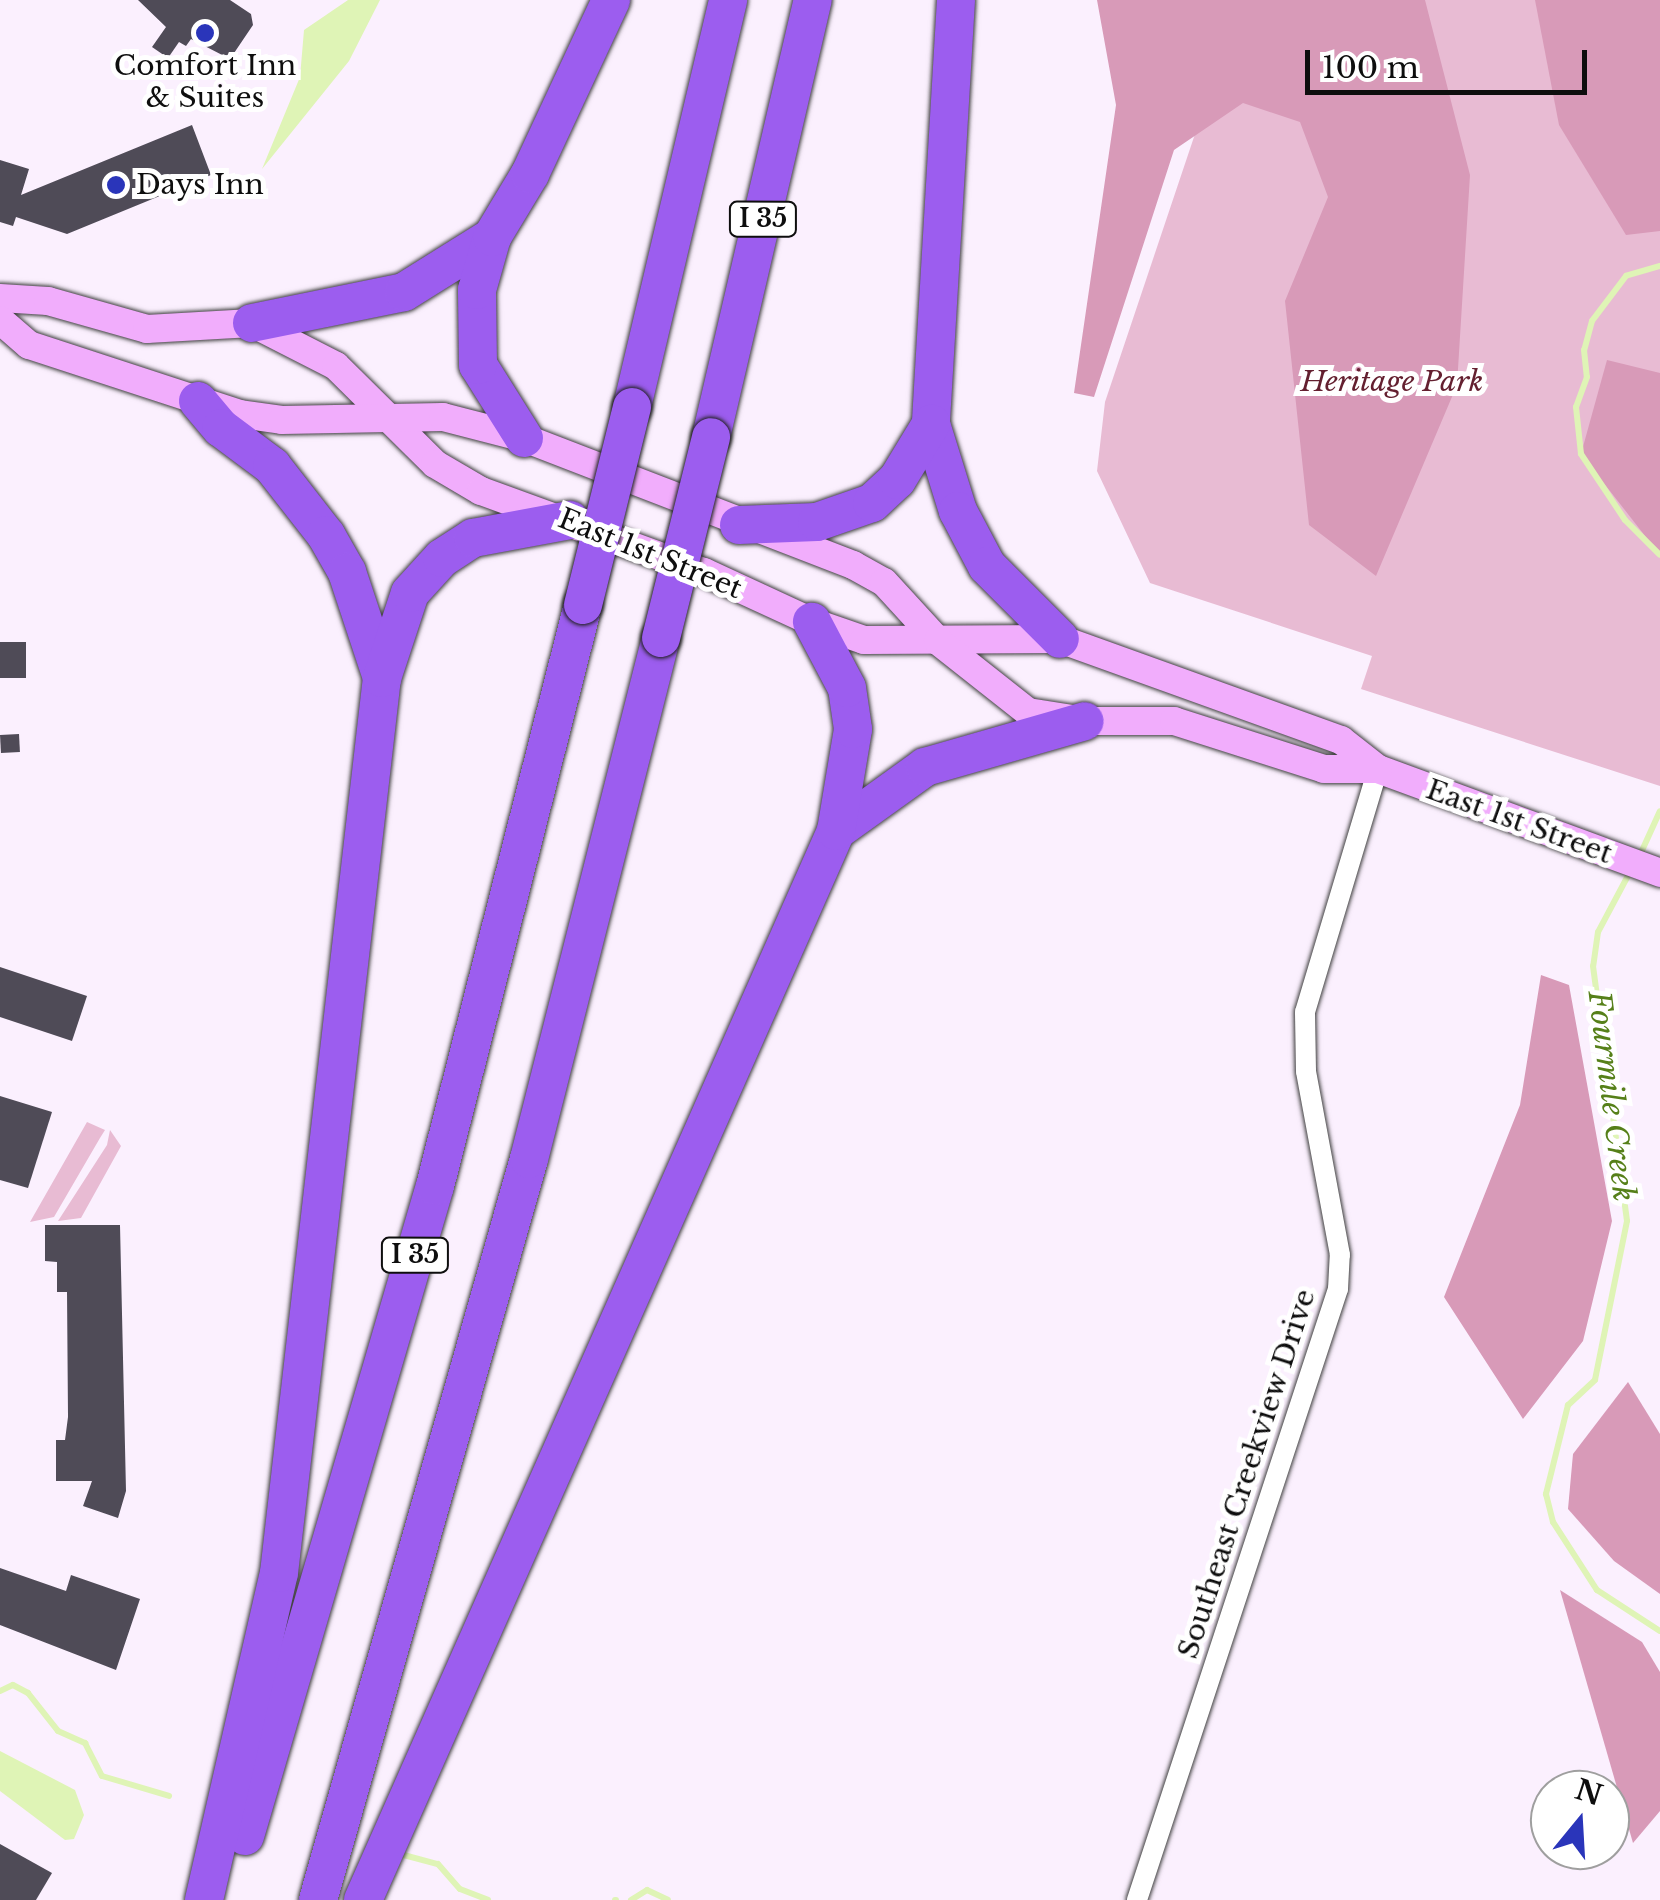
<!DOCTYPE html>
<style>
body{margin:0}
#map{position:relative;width:1660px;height:1900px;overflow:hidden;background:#fbf0fe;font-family:"Libre Baskerville",serif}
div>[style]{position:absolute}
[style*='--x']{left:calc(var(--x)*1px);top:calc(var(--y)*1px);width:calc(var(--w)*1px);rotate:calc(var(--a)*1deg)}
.green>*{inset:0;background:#e8bbd3}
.forest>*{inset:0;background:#d89ab8}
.water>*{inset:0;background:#dff4b6}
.stream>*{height:6px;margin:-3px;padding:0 3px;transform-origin:3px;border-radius:3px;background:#dff4b6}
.building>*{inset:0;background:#4f4b57;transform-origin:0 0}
.roads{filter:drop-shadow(0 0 2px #414141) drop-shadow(0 0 2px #414141)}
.street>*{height:20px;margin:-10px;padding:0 10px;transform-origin:10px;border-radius:10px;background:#fff}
.secondary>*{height:28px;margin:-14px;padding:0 14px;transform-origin:14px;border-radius:14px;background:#f1adfc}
.highway>*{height:38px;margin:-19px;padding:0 19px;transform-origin:19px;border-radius:19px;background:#9c5def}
.bridges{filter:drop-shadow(0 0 2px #1f1f1f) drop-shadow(0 0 2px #1f1f1f)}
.highway-bridge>*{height:38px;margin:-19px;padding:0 19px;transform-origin:19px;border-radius:19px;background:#9c5def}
.dots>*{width:28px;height:28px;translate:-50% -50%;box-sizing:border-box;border:5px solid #fff;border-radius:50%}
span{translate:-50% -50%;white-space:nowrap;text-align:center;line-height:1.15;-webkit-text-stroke:10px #fff;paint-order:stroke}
.shield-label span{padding:2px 8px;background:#fff;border:2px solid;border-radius:8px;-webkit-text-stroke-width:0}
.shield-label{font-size:25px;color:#0e0e0e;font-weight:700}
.poi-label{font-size:28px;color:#0e0e0e}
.left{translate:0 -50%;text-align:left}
.park-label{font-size:28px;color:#642030;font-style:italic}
.street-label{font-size:28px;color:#0e0e0e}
.water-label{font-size:30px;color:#568019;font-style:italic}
.north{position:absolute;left:1530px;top:1770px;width:100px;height:100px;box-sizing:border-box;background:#fff;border:2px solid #9f9f9f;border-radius:50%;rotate:18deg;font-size:28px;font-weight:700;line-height:40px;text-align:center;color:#0e0e0e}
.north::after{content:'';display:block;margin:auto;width:35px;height:45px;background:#2a35ba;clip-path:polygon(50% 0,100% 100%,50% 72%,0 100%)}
.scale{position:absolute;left:1305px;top:50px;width:282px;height:45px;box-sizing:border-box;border:5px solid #0e0e0e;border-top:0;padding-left:12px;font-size:30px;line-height:35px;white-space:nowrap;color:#0e0e0e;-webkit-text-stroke:8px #fff;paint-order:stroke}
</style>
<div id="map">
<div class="green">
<div style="clip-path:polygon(1240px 0,1660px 0,1660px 786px,1361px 689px,1372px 656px,1150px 583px,1097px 471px,1105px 402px)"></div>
<div style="clip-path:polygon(87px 1122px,105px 1130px,100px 1138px,54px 1217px,30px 1222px)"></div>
<div style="clip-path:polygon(110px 1130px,121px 1146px,81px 1218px,58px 1221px,107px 1145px)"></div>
</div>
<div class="forest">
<div style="clip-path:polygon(1097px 0,1425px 0,1470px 175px,1457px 385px,1376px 576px,1309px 525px,1285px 301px,1328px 197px,1300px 122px,1243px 103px,1174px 150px,1094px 397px,1074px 393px,1116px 105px)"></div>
<div style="clip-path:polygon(1535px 0,1660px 0,1660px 231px,1626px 235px,1559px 125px)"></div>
<div style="clip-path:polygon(1607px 360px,1660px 373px,1660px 555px,1581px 454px)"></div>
<div style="clip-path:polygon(1541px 975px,1569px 985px,1612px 1221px,1583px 1341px,1523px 1419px,1444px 1297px,1520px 1105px)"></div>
<div style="clip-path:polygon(1628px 1382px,1660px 1434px,1660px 1594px,1614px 1561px,1568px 1509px,1573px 1454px)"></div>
<div style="clip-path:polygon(1560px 1590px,1642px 1642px,1660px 1672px,1660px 1811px,1633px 1843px)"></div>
</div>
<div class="water">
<div style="clip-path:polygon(348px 0,380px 0,349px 61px,262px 169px,300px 77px,304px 30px)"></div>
<div style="clip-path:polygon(0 1751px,75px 1790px,84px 1815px,74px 1839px,65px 1840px,0 1791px)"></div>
</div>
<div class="stream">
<div style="--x:1660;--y:266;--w:35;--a:164"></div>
<div style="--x:1626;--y:276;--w:56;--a:127.1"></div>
<div style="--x:1592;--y:321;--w:30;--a:105"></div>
<div style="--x:1584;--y:350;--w:27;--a:84"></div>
<div style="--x:1587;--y:377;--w:32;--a:110"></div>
<div style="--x:1576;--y:407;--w:47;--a:83.9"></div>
<div style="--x:1581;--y:454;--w:79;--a:56.3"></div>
<div style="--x:1625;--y:520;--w:49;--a:45"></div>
<div style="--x:1640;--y:855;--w:48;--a:-65.6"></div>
<div style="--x:1631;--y:870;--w:70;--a:118"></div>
<div style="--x:1598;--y:932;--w:34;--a:98"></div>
<div style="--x:1593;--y:966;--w:257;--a:82.4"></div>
<div style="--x:1627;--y:1221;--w:162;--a:101.4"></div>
<div style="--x:1595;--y:1380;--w:37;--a:137"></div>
<div style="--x:1568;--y:1405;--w:92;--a:103.9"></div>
<div style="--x:1546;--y:1494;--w:29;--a:76"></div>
<div style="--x:1553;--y:1522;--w:81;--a:57.1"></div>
<div style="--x:1597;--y:1590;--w:75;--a:33.1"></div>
<div style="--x:0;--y:1691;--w:14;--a:-25"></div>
<div style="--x:13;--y:1685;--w:17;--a:28"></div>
<div style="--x:28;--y:1693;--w:48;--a:51.7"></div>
<div style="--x:58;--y:1731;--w:30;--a:24"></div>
<div style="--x:85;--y:1743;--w:37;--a:63"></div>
<div style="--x:102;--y:1776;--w:70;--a:16.6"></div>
<div style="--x:400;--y:1854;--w:39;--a:15"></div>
<div style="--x:438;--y:1864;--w:33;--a:49"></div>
<div style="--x:460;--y:1889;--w:30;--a:21"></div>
<div style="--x:615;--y:1900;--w:1;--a:0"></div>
<div style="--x:631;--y:1900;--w:19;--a:-32"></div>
<div style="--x:647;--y:1890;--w:23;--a:25"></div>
</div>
<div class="building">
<div style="clip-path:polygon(138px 0,230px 0,251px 14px,253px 25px,230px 59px,191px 39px,186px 46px,179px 42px,168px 58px,152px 47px,166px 27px)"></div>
<div style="clip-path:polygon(192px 125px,211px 175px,67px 234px,16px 217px,13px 226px,0 222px,0 160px,29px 169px,21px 195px)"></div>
<div style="left:0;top:642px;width:26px;height:36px"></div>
<div style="left:19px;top:734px;width:18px;height:19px;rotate:87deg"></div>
<div style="clip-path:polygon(0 967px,87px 996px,72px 1041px,0 1017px)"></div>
<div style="clip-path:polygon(0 1096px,52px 1112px,28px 1188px,0 1180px)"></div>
<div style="clip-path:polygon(45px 1225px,120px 1225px,126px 1491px,118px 1518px,83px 1506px,92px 1481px,56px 1481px,56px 1440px,65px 1440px,68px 1417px,67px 1292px,57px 1292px,57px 1262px,45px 1261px)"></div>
<div style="clip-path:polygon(0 1568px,66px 1591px,71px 1575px,140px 1599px,116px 1670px,0 1625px)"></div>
<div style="clip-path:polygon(0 1844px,52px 1873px,36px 1900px,0 1900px)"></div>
</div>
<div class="roads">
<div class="street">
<div style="--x:1137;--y:1900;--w:643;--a:-71.79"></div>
<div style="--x:1338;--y:1289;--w:34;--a:-87"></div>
<div style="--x:1340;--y:1255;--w:187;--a:-100.5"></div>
<div style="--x:1306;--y:1071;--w:59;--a:-91"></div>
<div style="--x:1305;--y:1012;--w:254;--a:-73.3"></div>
</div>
<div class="secondary">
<div style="--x:0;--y:298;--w:48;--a:3.6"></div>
<div style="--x:48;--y:301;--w:103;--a:15.8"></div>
<div style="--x:147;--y:329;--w:105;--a:-3.3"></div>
<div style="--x:252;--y:323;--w:94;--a:27.1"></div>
<div style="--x:336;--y:366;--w:139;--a:44.7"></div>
<div style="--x:435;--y:464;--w:53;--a:30.4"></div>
<div style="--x:481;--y:491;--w:237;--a:20"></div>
<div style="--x:704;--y:572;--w:119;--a:24.8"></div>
<div style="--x:812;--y:622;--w:55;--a:19.1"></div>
<div style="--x:864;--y:640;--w:196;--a:-0.3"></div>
<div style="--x:1060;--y:639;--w:299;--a:19.8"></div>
<div style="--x:1341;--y:740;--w:47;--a:38.1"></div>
<div style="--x:1378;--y:769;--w:301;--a:20.2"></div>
<div style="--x:0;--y:320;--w:38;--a:41"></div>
<div style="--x:29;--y:345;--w:222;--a:18.1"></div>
<div style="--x:240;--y:414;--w:42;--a:8.1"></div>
<div style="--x:282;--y:420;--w:161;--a:-1.1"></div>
<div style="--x:443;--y:417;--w:84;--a:14.5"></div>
<div style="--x:524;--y:438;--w:353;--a:21.1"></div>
<div style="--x:853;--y:565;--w:35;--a:29"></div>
<div style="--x:884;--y:582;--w:80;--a:47.5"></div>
<div style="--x:938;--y:641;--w:115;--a:38.3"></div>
<div style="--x:1028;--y:712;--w:58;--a:9"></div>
<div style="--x:1085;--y:721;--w:89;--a:0"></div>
<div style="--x:1174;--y:721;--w:157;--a:17.7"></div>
<div style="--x:1324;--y:769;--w:54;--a:0"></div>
</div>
<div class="highway">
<div style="--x:956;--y:0;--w:425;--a:93.4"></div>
<div style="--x:931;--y:424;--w:91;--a:72.8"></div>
<div style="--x:958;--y:511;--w:62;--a:62.2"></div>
<div style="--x:987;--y:566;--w:103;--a:45"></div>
<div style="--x:252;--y:323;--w:155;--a:-11.5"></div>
<div style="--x:404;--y:292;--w:104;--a:-32"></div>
<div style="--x:198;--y:401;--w:35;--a:50"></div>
<div style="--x:221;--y:428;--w:64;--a:36.7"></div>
<div style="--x:272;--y:466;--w:88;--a:52"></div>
<div style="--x:326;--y:535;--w:43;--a:60.4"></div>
<div style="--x:347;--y:572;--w:112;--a:71.7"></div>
<div style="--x:632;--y:407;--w:418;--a:-76.7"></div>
<div style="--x:711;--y:437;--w:449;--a:-76.9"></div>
<div style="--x:524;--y:438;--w:86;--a:-122.2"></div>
<div style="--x:478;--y:365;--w:75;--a:-90.8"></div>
<div style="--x:477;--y:290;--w:55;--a:-74.2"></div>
<div style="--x:492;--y:237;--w:74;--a:-58.9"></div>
<div style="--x:530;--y:174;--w:192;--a:-65"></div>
<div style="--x:739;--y:525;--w:78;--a:-2.2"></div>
<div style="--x:817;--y:522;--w:58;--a:-19.1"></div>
<div style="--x:872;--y:503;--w:34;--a:-43"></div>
<div style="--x:897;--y:480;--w:66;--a:-58.7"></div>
<div style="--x:836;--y:831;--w:110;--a:-35.7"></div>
<div style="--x:925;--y:767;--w:166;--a:-16"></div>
<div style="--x:245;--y:1836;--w:677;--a:-73.71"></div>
<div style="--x:435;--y:1186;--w:600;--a:-75.71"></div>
<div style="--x:204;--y:1900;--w:335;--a:-77.1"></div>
<div style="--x:279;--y:1573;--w:901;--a:-83.44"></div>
<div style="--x:382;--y:678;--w:89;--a:-71.8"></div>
<div style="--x:410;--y:593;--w:47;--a:-47.6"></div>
<div style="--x:442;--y:558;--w:37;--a:-33"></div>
<div style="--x:473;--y:538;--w:99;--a:-10.5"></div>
<div style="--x:318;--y:1900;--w:770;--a:-74.11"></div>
<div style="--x:529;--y:1159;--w:537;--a:-75.78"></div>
<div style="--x:363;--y:1900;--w:1169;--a:-66.13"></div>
<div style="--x:836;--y:831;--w:103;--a:-80.5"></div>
<div style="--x:853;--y:729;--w:41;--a:-98.3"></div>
<div style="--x:847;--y:688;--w:75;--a:-117.9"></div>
</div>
</div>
<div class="bridges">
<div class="highway-bridge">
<div style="--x:583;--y:605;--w:204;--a:-76.1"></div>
<div style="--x:661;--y:638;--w:207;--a:-76"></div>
</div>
</div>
<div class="dots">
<div style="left:205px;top:33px;background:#2a35ba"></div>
<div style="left:116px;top:185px;background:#2a35ba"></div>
</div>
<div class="shield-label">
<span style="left:763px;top:219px">I 35</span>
<span style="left:415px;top:1255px">I 35</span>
</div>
<div class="poi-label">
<span style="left:205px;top:82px">Comfort Inn<br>&amp; Suites</span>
<span class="left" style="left:136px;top:185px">Days Inn</span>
</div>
<div class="park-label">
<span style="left:1392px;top:382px">Heritage Park</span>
</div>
<div class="street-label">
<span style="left:650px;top:554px;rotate:22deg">East 1st Street</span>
<span style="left:1519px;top:822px;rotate:20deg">East 1st Street</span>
<span style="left:1247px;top:1474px;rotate:-72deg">Southeast Creekview Drive</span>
</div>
<div class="water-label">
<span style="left:1611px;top:1096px;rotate:83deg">Fourmile Creek</span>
</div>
<div class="north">N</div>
<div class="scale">100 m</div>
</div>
